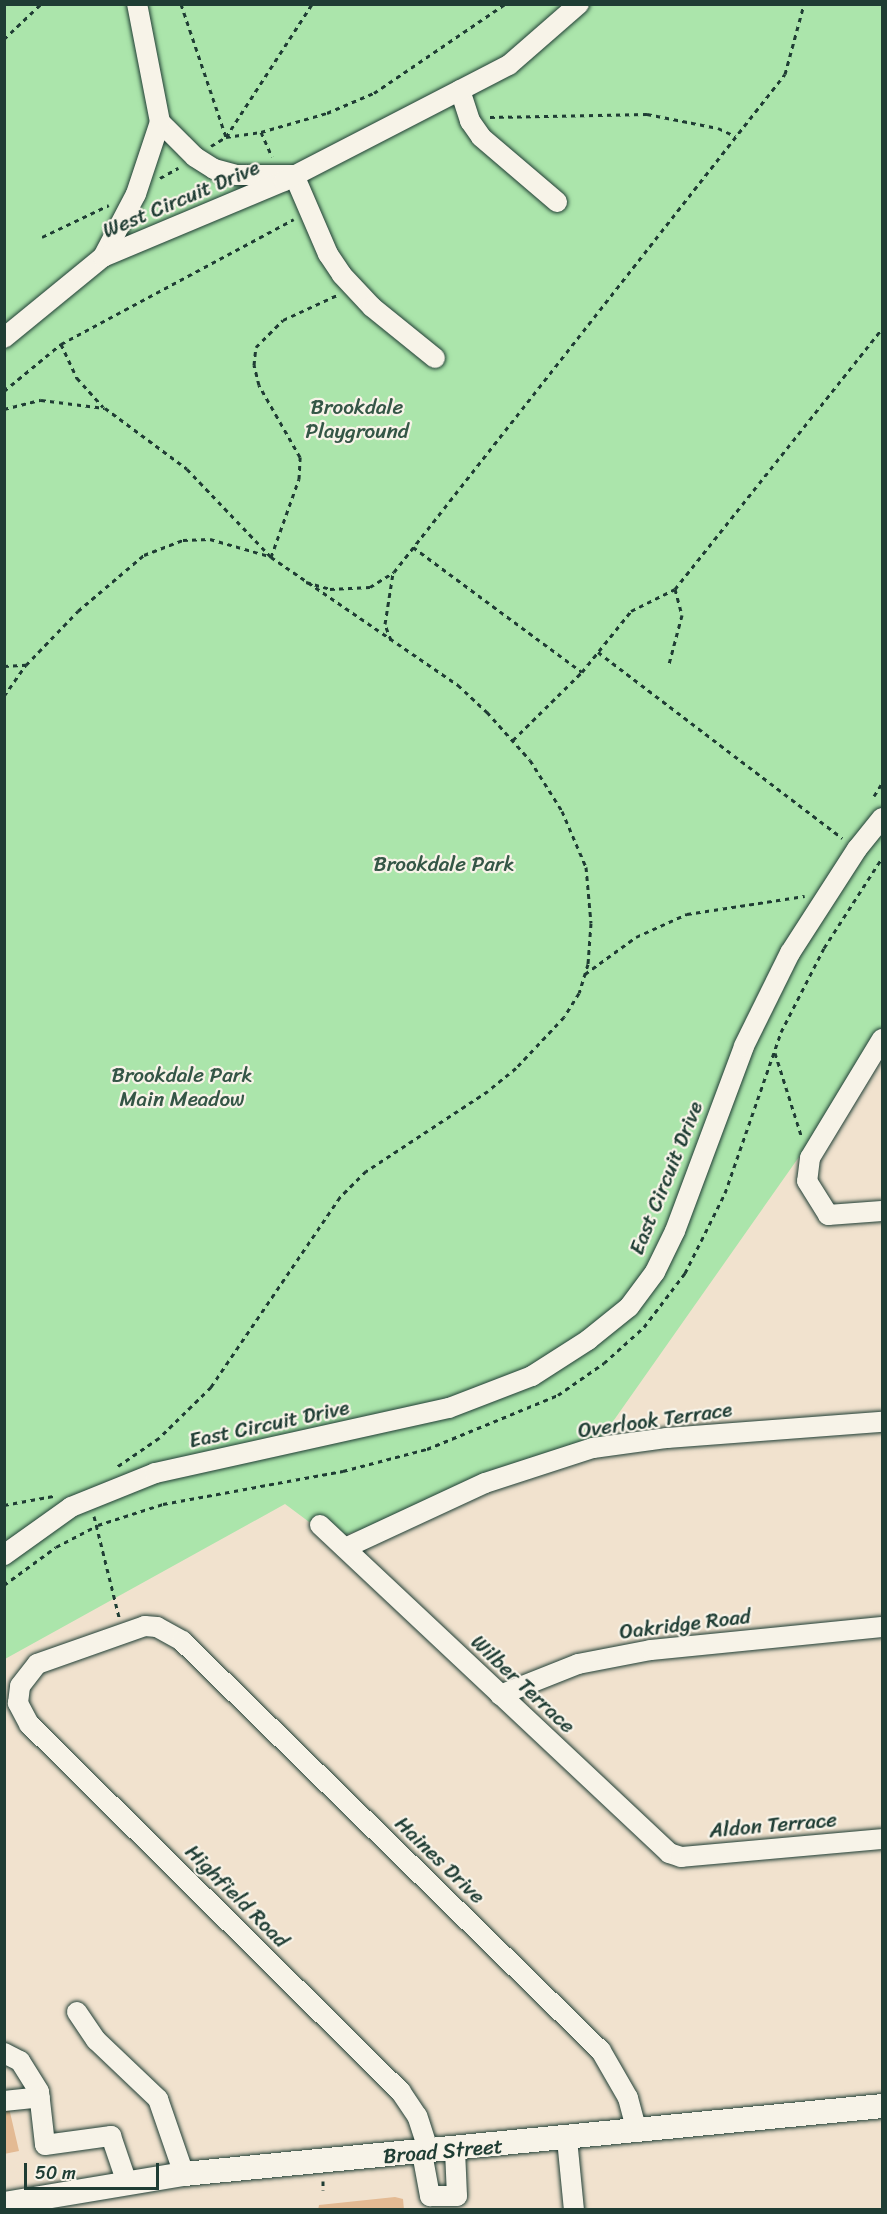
<!DOCTYPE html>
<style>
body{margin:0}
#map{position:relative;width:887px;height:2214px;overflow:hidden;background:#f1e2ce;font-family:Sriracha,sans-serif}
div>[style]{position:absolute}
[style*='--x']{left:calc(var(--x)*1px);top:calc(var(--y)*1px);width:calc(var(--w)*1px);rotate:calc(var(--a)*1deg)}
.green>*{inset:0;background:#abe5ab}
.building>*{inset:0;background:#e3ba93}
.path>*{height:3px;margin-top:-1.5px;transform-origin:0;background:repeating-linear-gradient(90deg,#1f3d34 0 4.5px,transparent 0 9px)}
.roads{filter:drop-shadow(0 0 2px #1f3d34) drop-shadow(0 0 2px #1f3d34)}
.minor>*{height:20px;margin:-10px;padding:0 10px;transform-origin:10px;border-radius:10px;background:#f7f3e8}
.major>*{height:24px;margin:-12px;padding:0 12px;transform-origin:12px;border-radius:12px;background:#f7f3e8}
span{translate:-50% -50%;white-space:nowrap;text-align:center;line-height:1.15;-webkit-text-stroke:4.5px #f7f3e8;paint-order:stroke}
.street-label{font-size:21px;color:#1f3d34}
.park-label{font-size:21px;color:#345646}
.frame{position:absolute;inset:0;border:6px solid #1f3d34;pointer-events:none}
.scale{position:absolute;left:24px;top:2163px;width:135px;height:27px;box-sizing:border-box;border:3px solid #1f3d34;border-top:0;padding-left:8px;font-size:18px;line-height:21px;white-space:nowrap;color:#1f3d34;-webkit-text-stroke:4px #f7f3e8;paint-order:stroke}
</style>
<div id="map">
<div class="green">
<div style="clip-path:polygon(5px 5px,882px 5px,882px 1039px,588px 1457px,332px 1539px,285px 1504px,5px 1659px)"></div>
</div>
<div class="building">
<div style="clip-path:polygon(9px 2108px,19px 2151px,4px 2154px,4px 2109px)"></div>
<div style="clip-path:polygon(395px 2197px,403px 2199px,404px 2210px,318px 2210px,319px 2205px)"></div>
</div>
<div class="path">
<div style="--x:181;--y:4;--w:140;--a:71.3"></div>
<div style="--x:226;--y:137;--w:35;--a:-8"></div>
<div style="--x:261;--y:132;--w:69;--a:-16.1"></div>
<div style="--x:327;--y:113;--w:51;--a:-23.1"></div>
<div style="--x:374;--y:93;--w:158;--a:-34.2"></div>
<div style="--x:4;--y:39;--w:51;--a:-43.4"></div>
<div style="--x:490;--y:117;--w:157;--a:-1.1"></div>
<div style="--x:647;--y:114;--w:72;--a:11.2"></div>
<div style="--x:718;--y:128;--w:19;--a:25"></div>
<div style="--x:261;--y:132;--w:27;--a:66"></div>
<div style="--x:211;--y:146;--w:17;--a:-31"></div>
<div style="--x:226;--y:137;--w:158;--a:-57.1"></div>
<div style="--x:160;--y:178;--w:21;--a:-29"></div>
<div style="--x:42;--y:237;--w:74;--a:-25.5"></div>
<div style="--x:61;--y:344;--w:38;--a:65"></div>
<div style="--x:77;--y:378;--w:39;--a:48"></div>
<div style="--x:4;--y:391;--w:74;--a:-39.5"></div>
<div style="--x:61;--y:344;--w:264;--a:-28.2"></div>
<div style="--x:4;--y:409;--w:38;--a:-14"></div>
<div style="--x:41;--y:400;--w:64;--a:7.1"></div>
<div style="--x:105;--y:408;--w:102;--a:36.6"></div>
<div style="--x:187;--y:469;--w:122;--a:46.3"></div>
<div style="--x:271;--y:557;--w:227;--a:34.4"></div>
<div style="--x:458;--y:685;--w:40;--a:43"></div>
<div style="--x:487;--y:712;--w:64;--a:48.1"></div>
<div style="--x:530;--y:760;--w:60;--a:57.9"></div>
<div style="--x:562;--y:811;--w:61;--a:66.8"></div>
<div style="--x:586;--y:867;--w:56;--a:84.9"></div>
<div style="--x:591;--y:923;--w:41;--a:94.2"></div>
<div style="--x:588;--y:964;--w:30;--a:107"></div>
<div style="--x:579;--y:993;--w:28;--a:122"></div>
<div style="--x:564;--y:1017;--w:70;--a:133.3"></div>
<div style="--x:516;--y:1068;--w:36;--a:141"></div>
<div style="--x:488;--y:1091;--w:146;--a:146.7"></div>
<div style="--x:366;--y:1171;--w:37;--a:135"></div>
<div style="--x:340;--y:1197;--w:230;--a:124.2"></div>
<div style="--x:211;--y:1387;--w:73;--a:135.6"></div>
<div style="--x:159;--y:1438;--w:50;--a:145.7"></div>
<div style="--x:413;--y:547;--w:210;--a:36.5"></div>
<div style="--x:271;--y:557;--w:83;--a:-70.3"></div>
<div style="--x:299;--y:479;--w:22;--a:-87"></div>
<div style="--x:300;--y:457;--w:83;--a:-119.7"></div>
<div style="--x:259;--y:385;--w:21;--a:-104"></div>
<div style="--x:254;--y:365;--w:18;--a:-84"></div>
<div style="--x:256;--y:347;--w:38;--a:-45"></div>
<div style="--x:283;--y:320;--w:60;--a:-24.8"></div>
<div style="--x:306;--y:582;--w:25;--a:16"></div>
<div style="--x:330;--y:589;--w:40;--a:-2.9"></div>
<div style="--x:370;--y:587;--w:28;--a:-32"></div>
<div style="--x:394;--y:572;--w:633;--a:-51.86"></div>
<div style="--x:785;--y:74;--w:73;--a:-74.8"></div>
<div style="--x:675;--y:589;--w:332;--a:-51.5"></div>
<div style="--x:391;--y:640;--w:17;--a:-111"></div>
<div style="--x:385;--y:624;--w:52;--a:-81.1"></div>
<div style="--x:598;--y:652;--w:307;--a:37.3"></div>
<div style="--x:4;--y:666;--w:22;--a:-3"></div>
<div style="--x:4;--y:696;--w:38;--a:-55"></div>
<div style="--x:26;--y:665;--w:75;--a:-46.1"></div>
<div style="--x:78;--y:611;--w:87;--a:-40.3"></div>
<div style="--x:144;--y:555;--w:42;--a:-21"></div>
<div style="--x:183;--y:540;--w:27;--a:-2"></div>
<div style="--x:210;--y:539;--w:61;--a:16.1"></div>
<div style="--x:513;--y:740;--w:97;--a:-44.6"></div>
<div style="--x:582;--y:672;--w:78;--a:-51.2"></div>
<div style="--x:631;--y:611;--w:49;--a:-26.6"></div>
<div style="--x:675;--y:589;--w:27;--a:75"></div>
<div style="--x:682;--y:615;--w:51;--a:104.9"></div>
<div style="--x:874;--y:796;--w:15;--a:-58"></div>
<div style="--x:585;--y:974;--w:63;--a:-36"></div>
<div style="--x:636;--y:937;--w:56;--a:-24.3"></div>
<div style="--x:687;--y:914;--w:119;--a:-8.7"></div>
<div style="--x:775;--y:1053;--w:89;--a:72.4"></div>
<div style="--x:4;--y:1505;--w:50;--a:-10.4"></div>
<div style="--x:94;--y:1516;--w:104;--a:76.1"></div>
<div style="--x:4;--y:1585;--w:64;--a:-36.2"></div>
<div style="--x:56;--y:1547;--w:47;--a:-27.6"></div>
<div style="--x:98;--y:1525;--w:68;--a:-17.9"></div>
<div style="--x:163;--y:1504;--w:183;--a:-10.4"></div>
<div style="--x:343;--y:1471;--w:87;--a:-14.7"></div>
<div style="--x:427;--y:1449;--w:142;--a:-22.4"></div>
<div style="--x:558;--y:1395;--w:56;--a:-34.8"></div>
<div style="--x:604;--y:1363;--w:54;--a:-42"></div>
<div style="--x:644;--y:1327;--w:68;--a:-52.8"></div>
<div style="--x:685;--y:1273;--w:89;--a:-63.4"></div>
<div style="--x:725;--y:1193;--w:170;--a:-70.8"></div>
<div style="--x:781;--y:1032;--w:94;--a:-62.9"></div>
<div style="--x:824;--y:948;--w:107;--a:-57.2"></div>
<div style="--x:323;--y:2181;--w:9;--a:90"></div>
</div>
<div class="roads">
<div class="minor">
<div style="--x:460;--y:90;--w:33;--a:72"></div>
<div style="--x:470;--y:121;--w:19;--a:55"></div>
<div style="--x:481;--y:137;--w:100;--a:40.5"></div>
<div style="--x:160;--y:122;--w:49;--a:45"></div>
<div style="--x:195;--y:157;--w:22;--a:32"></div>
<div style="--x:214;--y:169;--w:23;--a:15"></div>
<div style="--x:236;--y:175;--w:58;--a:0"></div>
<div style="--x:294;--y:175;--w:86;--a:66.7"></div>
<div style="--x:328;--y:254;--w:25;--a:56"></div>
<div style="--x:342;--y:275;--w:44;--a:46.8"></div>
<div style="--x:372;--y:307;--w:81;--a:39"></div>
<div style="--x:103;--y:257;--w:71;--a:-62.4"></div>
<div style="--x:136;--y:194;--w:76;--a:-71.6"></div>
<div style="--x:160;--y:122;--w:120;--a:-101"></div>
<div style="--x:4;--y:338;--w:128;--a:-39.3"></div>
<div style="--x:103;--y:257;--w:196;--a:-22.8"></div>
<div style="--x:284;--y:181;--w:253;--a:-27.3"></div>
<div style="--x:509;--y:65;--w:93;--a:-41.1"></div>
<div style="--x:882;--y:1039;--w:139;--a:121.2"></div>
<div style="--x:810;--y:1158;--w:23;--a:97"></div>
<div style="--x:807;--y:1181;--w:40;--a:58"></div>
<div style="--x:828;--y:1215;--w:54;--a:-4.2"></div>
<div style="--x:320;--y:1525;--w:479;--a:43.2"></div>
<div style="--x:669;--y:1853;--w:13;--a:18"></div>
<div style="--x:681;--y:1857;--w:202;--a:-5.1"></div>
<div style="--x:345;--y:1548;--w:154;--a:-24.9"></div>
<div style="--x:485;--y:1483;--w:114;--a:-18"></div>
<div style="--x:593;--y:1448;--w:75;--a:-7.7"></div>
<div style="--x:667;--y:1438;--w:216;--a:-4.3"></div>
<div style="--x:4;--y:1555;--w:82;--a:-35.6"></div>
<div style="--x:71;--y:1507;--w:91;--a:-22"></div>
<div style="--x:155;--y:1473;--w:301;--a:-12.5"></div>
<div style="--x:449;--y:1408;--w:89;--a:-21.1"></div>
<div style="--x:532;--y:1376;--w:67;--a:-32.7"></div>
<div style="--x:588;--y:1340;--w:53;--a:-38.8"></div>
<div style="--x:629;--y:1307;--w:44;--a:-53.4"></div>
<div style="--x:655;--y:1272;--w:46;--a:-64"></div>
<div style="--x:675;--y:1231;--w:197;--a:-69.5"></div>
<div style="--x:744;--y:1046;--w:104;--a:-63.7"></div>
<div style="--x:790;--y:953;--w:124;--a:-57.2"></div>
<div style="--x:857;--y:849;--w:40;--a:-51"></div>
<div style="--x:500;--y:1695;--w:84;--a:-21.7"></div>
<div style="--x:578;--y:1664;--w:74;--a:-10.9"></div>
<div style="--x:651;--y:1650;--w:232;--a:-5.7"></div>
<div style="--x:77;--y:2012;--w:34;--a:56"></div>
<div style="--x:96;--y:2040;--w:86;--a:43.6"></div>
<div style="--x:158;--y:2099;--w:79;--a:70.9"></div>
<div style="--x:4;--y:2053;--w:18;--a:27"></div>
<div style="--x:20;--y:2061;--w:36;--a:58"></div>
<div style="--x:39;--y:2092;--w:53;--a:83.5"></div>
<div style="--x:45;--y:2145;--w:67;--a:-7.8"></div>
<div style="--x:111;--y:2136;--w:50;--a:71.2"></div>
<div style="--x:4;--y:2101;--w:36;--a:-6"></div>
<div style="--x:567;--y:2139;--w:71;--a:84.4"></div>
<div style="--x:429;--y:2152;--w:38;--a:-108"></div>
<div style="--x:417;--y:2116;--w:29;--a:-124"></div>
<div style="--x:401;--y:2092;--w:523;--a:-135.31"></div>
<div style="--x:29;--y:1724;--w:24;--a:-118"></div>
<div style="--x:18;--y:1703;--w:17;--a:-83"></div>
<div style="--x:20;--y:1686;--w:28;--a:-52"></div>
<div style="--x:37;--y:1664;--w:114;--a:-19.4"></div>
<div style="--x:145;--y:1626;--w:12;--a:5"></div>
<div style="--x:157;--y:1627;--w:29;--a:29"></div>
<div style="--x:182;--y:1641;--w:586;--a:44.38"></div>
<div style="--x:601;--y:2051;--w:54;--a:60.1"></div>
<div style="--x:628;--y:2098;--w:35;--a:75"></div>
<div style="--x:422;--y:2153;--w:44;--a:79.5"></div>
<div style="--x:430;--y:2196;--w:27;--a:0"></div>
<div style="--x:457;--y:2196;--w:46;--a:-92.5"></div>
</div>
<div class="major">
<div style="--x:4;--y:2204;--w:182;--a:-9.5"></div>
<div style="--x:184;--y:2174;--w:701;--a:-5.56"></div>
</div>
</div>
<div class="street-label">
<span style="left:181px;top:199px;rotate:-23deg">West Circuit Drive</span>
<span style="left:666px;top:1178px;rotate:-68deg">East Circuit Drive</span>
<span style="left:655px;top:1420px;rotate:-8deg">Overlook Terrace</span>
<span style="left:269px;top:1424px;rotate:-12deg">East Circuit Drive</span>
<span style="left:685px;top:1624px;rotate:-7deg">Oakridge Road</span>
<span style="left:523px;top:1684px;rotate:43deg">Wilber Terrace</span>
<span style="left:773px;top:1825px;rotate:-5deg">Aldon Terrace</span>
<span style="left:440px;top:1860px;rotate:44deg">Haines Drive</span>
<span style="left:237px;top:1896px;rotate:45deg">Highfield Road</span>
<span style="left:443px;top:2151px;rotate:-5deg">Broad Street</span>
</div>
<div class="park-label">
<span style="left:357px;top:419px">Brookdale<br>Playground</span>
<span style="left:444px;top:864px">Brookdale Park</span>
<span style="left:182px;top:1087px">Brookdale Park<br>Main Meadow</span>
</div>
<div class="frame"></div>
<div class="scale">50 m</div>
</div>
